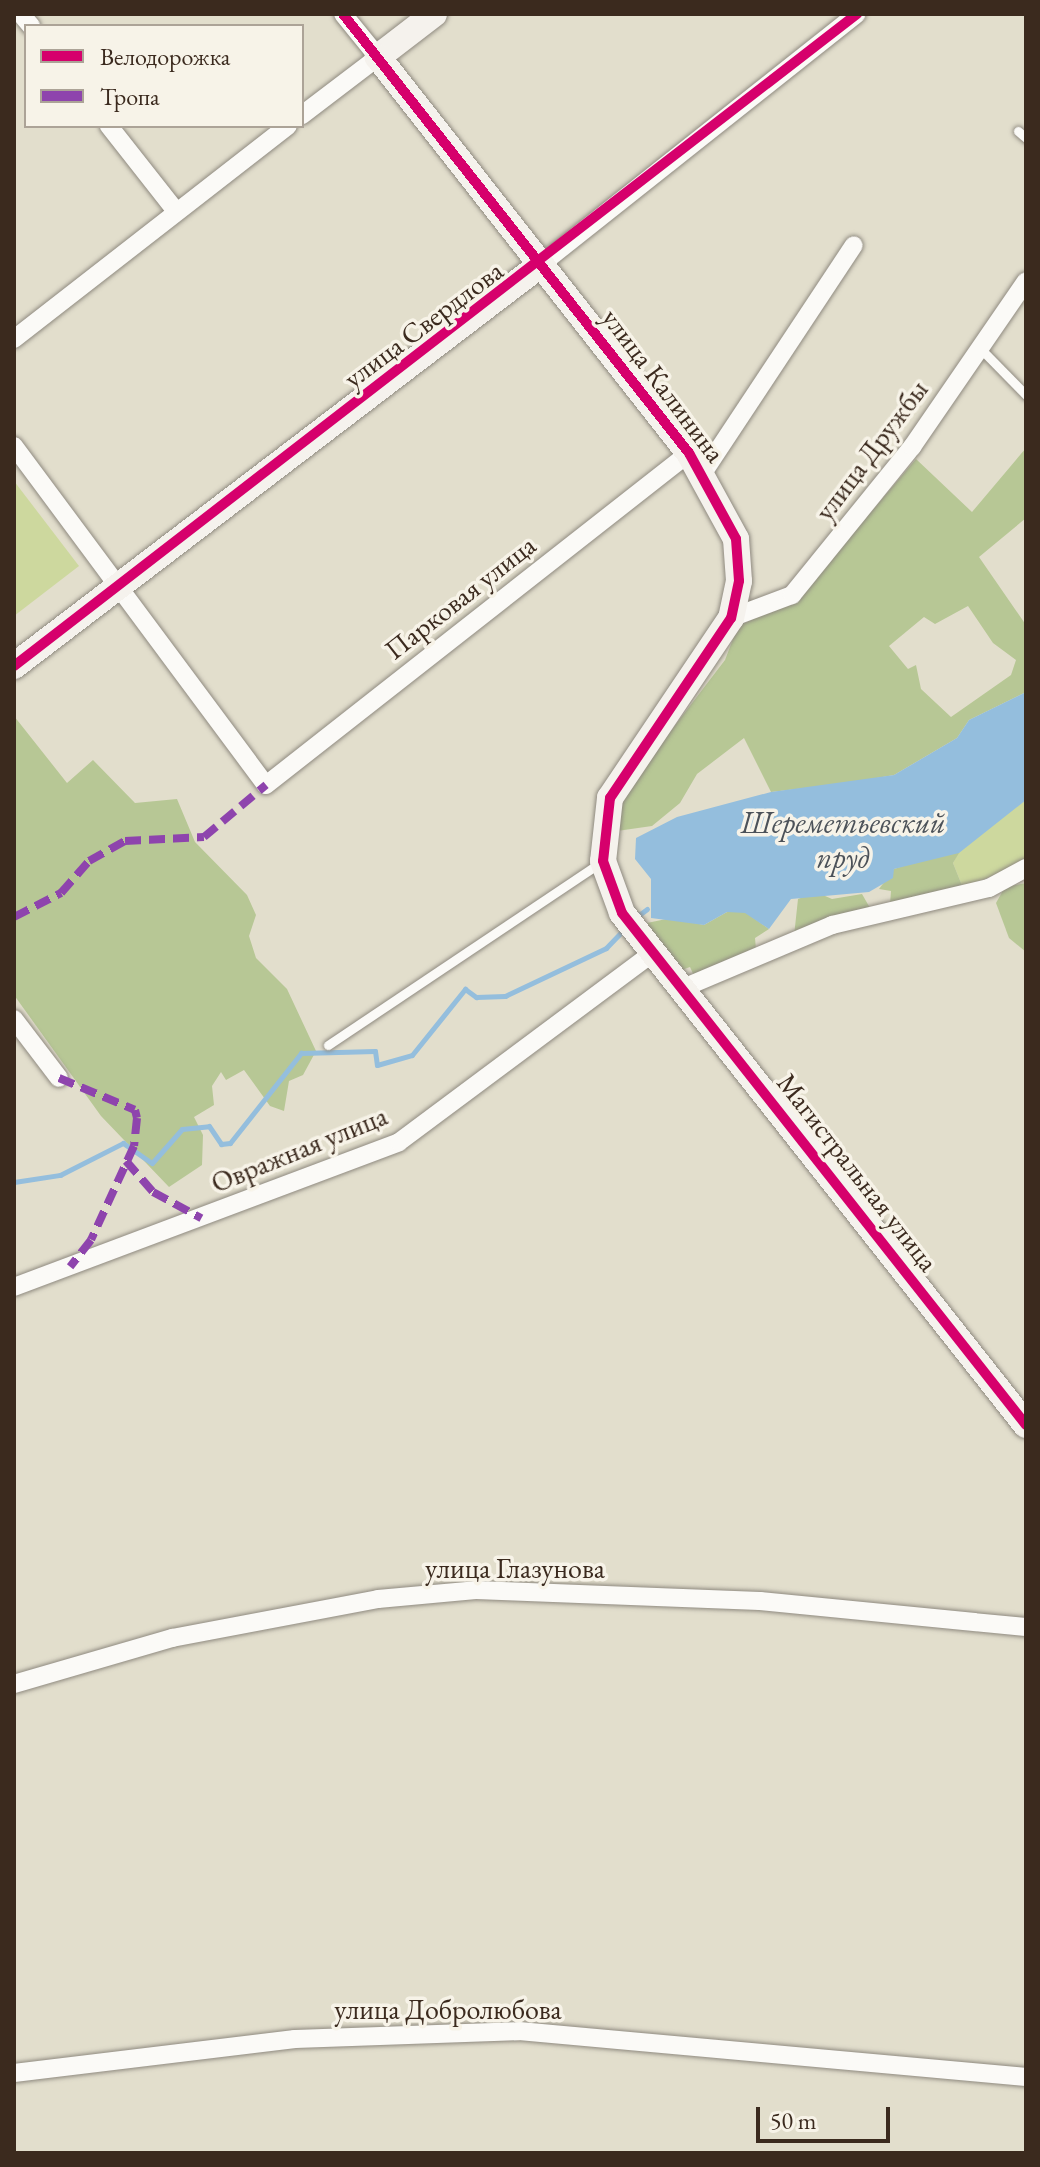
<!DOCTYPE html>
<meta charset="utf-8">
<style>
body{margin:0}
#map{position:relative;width:1040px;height:2167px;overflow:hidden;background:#e2decc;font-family:"EB Garamond",serif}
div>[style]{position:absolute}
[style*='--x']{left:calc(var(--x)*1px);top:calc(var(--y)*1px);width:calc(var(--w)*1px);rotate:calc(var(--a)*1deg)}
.green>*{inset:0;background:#cdd89e}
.forest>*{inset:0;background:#b7c795}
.water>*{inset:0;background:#94bedd}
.stream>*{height:5px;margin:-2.5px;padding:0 2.5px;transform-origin:2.5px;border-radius:2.5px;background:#94bedd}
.roads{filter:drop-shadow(0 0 2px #8f8a80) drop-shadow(0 0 2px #8f8a80)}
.lane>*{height:9px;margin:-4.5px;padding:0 4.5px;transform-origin:4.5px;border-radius:4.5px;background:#fbfaf7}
.street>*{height:18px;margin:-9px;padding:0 9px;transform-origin:9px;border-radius:9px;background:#fbfaf7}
.secondary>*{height:26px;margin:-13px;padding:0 13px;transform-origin:13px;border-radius:13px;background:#f5f2ed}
.quiet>*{height:8px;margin-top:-4px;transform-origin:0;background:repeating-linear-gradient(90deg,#8e44ad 0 16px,transparent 0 24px)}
.cycleway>*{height:10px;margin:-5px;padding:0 5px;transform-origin:5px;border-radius:5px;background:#d6006c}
span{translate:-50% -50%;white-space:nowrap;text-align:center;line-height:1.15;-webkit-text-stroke:7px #f7f3e8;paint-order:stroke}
.street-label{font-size:28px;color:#3b2a1e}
.water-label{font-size:30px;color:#4c5259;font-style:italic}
.frame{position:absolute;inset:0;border:16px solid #3b2a1e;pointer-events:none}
.legend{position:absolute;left:24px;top:24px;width:280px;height:104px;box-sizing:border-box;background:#f7f3e8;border:2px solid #aca397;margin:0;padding:10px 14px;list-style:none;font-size:24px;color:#3b2a1e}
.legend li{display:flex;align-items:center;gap:16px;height:40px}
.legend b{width:40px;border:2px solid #aca397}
.scale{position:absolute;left:756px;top:2107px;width:134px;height:36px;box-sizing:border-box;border:4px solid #3b2a1e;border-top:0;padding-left:10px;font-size:24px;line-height:28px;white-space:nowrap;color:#3b2a1e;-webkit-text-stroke:6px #f7f3e8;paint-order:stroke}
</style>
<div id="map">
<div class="green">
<div style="clip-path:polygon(14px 481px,79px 566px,14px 616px)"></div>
<div style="clip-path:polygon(1026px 800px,1026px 862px,963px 888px,953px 863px,961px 847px)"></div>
</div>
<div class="forest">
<div style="clip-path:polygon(evenodd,1026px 448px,1026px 518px,979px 557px,1026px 625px,1026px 692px,969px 720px,957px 738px,894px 775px,848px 783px,771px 792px,744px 738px,697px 774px,680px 803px,652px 826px,610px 832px,618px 800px,725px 660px,738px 626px,797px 599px,916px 459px,972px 512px,1026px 448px,968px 606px,993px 643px,1016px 660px,1011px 675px,951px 717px,921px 689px,916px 665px,908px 669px,889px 646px,924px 617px,935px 624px,968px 606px)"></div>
<div style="clip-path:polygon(14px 716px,67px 783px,93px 760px,135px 803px,177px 799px,195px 842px,247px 895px,256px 915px,249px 936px,256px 958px,287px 989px,316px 1051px,303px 1075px,289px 1081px,284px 1111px,270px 1106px,244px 1070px,226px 1080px,221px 1072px,212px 1086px,214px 1105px,194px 1117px,203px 1135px,202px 1165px,169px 1187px,101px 1116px,14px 995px)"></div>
<div style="clip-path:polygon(946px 852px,959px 853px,953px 863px,963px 888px,890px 905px,891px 891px,879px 889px,894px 869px)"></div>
<div style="clip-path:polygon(1026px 883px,1026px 952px,1009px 938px,996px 903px,1005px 887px)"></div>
<div style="clip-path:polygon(816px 892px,832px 899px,862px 894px,870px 908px,794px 936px,798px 899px)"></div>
<div style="clip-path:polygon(727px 912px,745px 912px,769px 929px,755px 938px,756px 949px,695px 978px,690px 967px,676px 972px,647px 923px,671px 918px,704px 925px)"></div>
</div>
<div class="water">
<div style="clip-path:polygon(1026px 692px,1026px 800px,959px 853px,894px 869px,893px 878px,869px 892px,791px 899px,769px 929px,745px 913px,727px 912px,704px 925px,651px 918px,651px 879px,635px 859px,636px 838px,677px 817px,771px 792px,894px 775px,957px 738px,969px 720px)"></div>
</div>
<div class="stream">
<div style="--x:635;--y:918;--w:15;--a:-37"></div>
<div style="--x:14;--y:1182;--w:47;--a:-8.7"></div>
<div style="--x:60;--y:1175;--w:71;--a:-26.9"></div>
<div style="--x:123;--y:1143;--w:35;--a:35"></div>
<div style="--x:152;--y:1163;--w:45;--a:-48.6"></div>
<div style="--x:182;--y:1129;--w:27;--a:-6"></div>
<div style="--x:209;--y:1126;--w:22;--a:56"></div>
<div style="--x:221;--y:1144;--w:9;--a:-6"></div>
<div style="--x:230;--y:1143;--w:115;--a:-51.7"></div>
<div style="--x:301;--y:1053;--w:74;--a:-1.5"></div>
<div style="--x:375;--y:1051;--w:14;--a:82"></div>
<div style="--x:377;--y:1065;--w:36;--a:-16"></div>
<div style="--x:412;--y:1055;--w:85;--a:-51.2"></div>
<div style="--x:465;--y:989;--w:14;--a:36"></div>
<div style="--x:476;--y:997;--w:29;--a:-2"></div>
<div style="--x:505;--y:996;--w:112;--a:-25.4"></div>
<div style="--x:606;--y:948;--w:28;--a:-46"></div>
</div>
<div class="roads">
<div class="lane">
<div style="--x:1018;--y:131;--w:11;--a:41"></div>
<div style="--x:980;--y:348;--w:66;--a:45.6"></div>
<div style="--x:328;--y:1045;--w:327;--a:-33.8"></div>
</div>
<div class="street">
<div style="--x:21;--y:14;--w:16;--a:50"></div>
<div style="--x:302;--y:115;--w:96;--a:-37.3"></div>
<div style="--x:378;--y:57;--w:55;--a:-129.1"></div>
<div style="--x:109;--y:126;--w:108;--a:51.8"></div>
<div style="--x:540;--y:265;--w:404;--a:-38.4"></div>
<div style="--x:14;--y:339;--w:347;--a:-37.9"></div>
<div style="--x:14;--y:446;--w:422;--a:53.4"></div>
<div style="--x:266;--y:785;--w:538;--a:-38.13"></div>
<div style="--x:703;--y:473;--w:273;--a:-56.5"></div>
<div style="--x:731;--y:618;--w:65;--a:-20.7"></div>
<div style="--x:792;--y:595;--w:191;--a:-51"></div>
<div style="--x:912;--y:447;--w:201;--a:-55.5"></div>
<div style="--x:683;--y:988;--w:162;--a:-22.9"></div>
<div style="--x:832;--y:925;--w:161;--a:-13.3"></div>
<div style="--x:989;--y:888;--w:42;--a:-28.4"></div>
<div style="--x:14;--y:1019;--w:74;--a:52.7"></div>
<div style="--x:14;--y:1287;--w:411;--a:-20.6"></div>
<div style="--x:399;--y:1142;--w:317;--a:-36.7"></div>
<div style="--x:14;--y:1684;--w:165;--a:-16.2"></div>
<div style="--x:172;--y:1638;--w:210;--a:-10.7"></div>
<div style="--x:378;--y:1599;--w:98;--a:-5.2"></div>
<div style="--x:476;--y:1590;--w:284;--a:2.2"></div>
<div style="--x:760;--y:1601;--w:267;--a:5.6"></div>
<div style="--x:14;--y:2073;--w:283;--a:-6.9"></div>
<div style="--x:295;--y:2039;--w:224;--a:-2"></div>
<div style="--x:519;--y:2031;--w:509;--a:5.18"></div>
</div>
<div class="secondary">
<div style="--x:434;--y:14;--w:71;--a:142.5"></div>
<div style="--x:378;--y:57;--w:504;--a:51.86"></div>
<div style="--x:689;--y:453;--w:98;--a:61.3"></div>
<div style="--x:736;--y:539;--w:42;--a:85.9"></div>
<div style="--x:739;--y:581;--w:38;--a:102"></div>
<div style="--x:731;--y:618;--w:217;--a:123.9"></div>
<div style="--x:610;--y:798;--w:63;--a:96.3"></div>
<div style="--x:603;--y:861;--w:55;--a:69.9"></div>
<div style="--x:622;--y:913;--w:652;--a:51.72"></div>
<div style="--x:14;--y:666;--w:661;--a:-37.32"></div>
</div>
</div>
<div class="quiet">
<div style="--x:14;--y:917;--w:53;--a:-27.1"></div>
<div style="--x:61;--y:893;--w:43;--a:-48.8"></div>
<div style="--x:89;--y:861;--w:41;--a:-29.1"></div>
<div style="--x:125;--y:841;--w:79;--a:-2.9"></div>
<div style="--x:204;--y:837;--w:81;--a:-40"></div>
<div style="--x:59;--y:1078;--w:82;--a:22.8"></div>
<div style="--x:135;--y:1110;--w:8;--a:76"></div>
<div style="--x:137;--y:1118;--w:28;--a:96"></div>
<div style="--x:134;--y:1146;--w:103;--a:114.6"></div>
<div style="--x:91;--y:1240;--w:34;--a:128"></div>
<div style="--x:126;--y:1161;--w:41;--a:48.9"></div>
<div style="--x:153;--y:1192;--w:55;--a:28.4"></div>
</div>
<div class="cycleway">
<div style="--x:343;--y:14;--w:559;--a:51.76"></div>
<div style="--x:689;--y:453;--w:98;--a:61.3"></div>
<div style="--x:736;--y:539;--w:42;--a:85.9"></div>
<div style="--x:739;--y:581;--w:38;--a:102"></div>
<div style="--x:731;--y:618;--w:217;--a:123.9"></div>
<div style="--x:610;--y:798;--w:63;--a:96.3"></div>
<div style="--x:603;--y:861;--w:55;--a:69.9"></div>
<div style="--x:622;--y:913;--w:652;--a:51.72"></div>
<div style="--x:14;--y:666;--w:1066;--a:-37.72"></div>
</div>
<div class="street-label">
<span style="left:423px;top:324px;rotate:-37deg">улица Свердлова</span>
<span style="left:664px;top:385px;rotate:53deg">улица Калинина</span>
<span style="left:871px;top:450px;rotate:-53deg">улица Дружбы</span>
<span style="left:460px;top:597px;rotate:-38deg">Парковая улица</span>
<span style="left:299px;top:1149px;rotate:-22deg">Овражная улица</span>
<span style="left:858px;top:1172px;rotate:52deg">Магистральная улица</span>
<span style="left:515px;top:1568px">улица Глазунова</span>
<span style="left:448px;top:2009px">улица Добролюбова</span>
</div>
<div class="water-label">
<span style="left:843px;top:840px">Шереметьевский<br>пруд</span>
</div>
<div class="frame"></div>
<ul class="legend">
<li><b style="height:10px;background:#d6006c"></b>Велодорожка</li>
<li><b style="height:10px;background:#8e44ad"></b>Тропа</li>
</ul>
<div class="scale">50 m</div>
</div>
